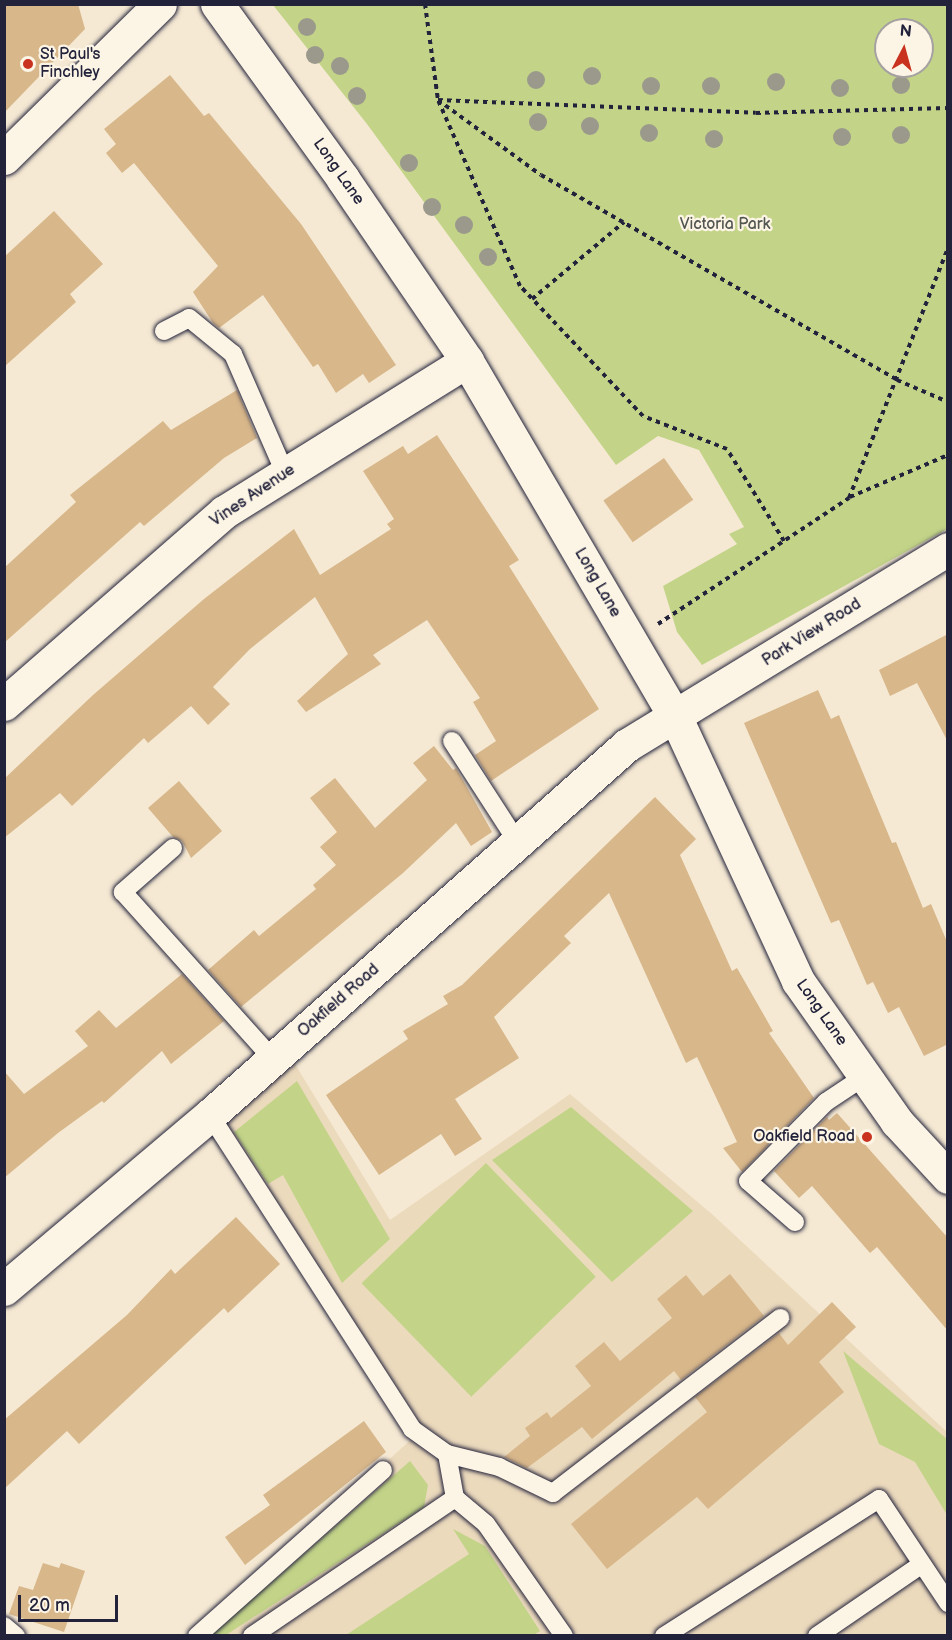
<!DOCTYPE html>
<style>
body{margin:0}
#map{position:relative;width:952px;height:1640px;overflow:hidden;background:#f5e9d3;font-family:"Balsamiq Sans",sans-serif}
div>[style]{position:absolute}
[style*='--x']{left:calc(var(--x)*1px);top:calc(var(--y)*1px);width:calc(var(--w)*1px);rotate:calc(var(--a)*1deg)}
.built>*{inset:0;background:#ecdabd}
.green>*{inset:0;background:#c3d489;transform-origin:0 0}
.building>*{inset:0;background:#d8b78b;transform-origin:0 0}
.path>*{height:4px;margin-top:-2px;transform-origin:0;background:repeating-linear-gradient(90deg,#22223b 0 4.5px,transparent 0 9px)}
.roads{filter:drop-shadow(0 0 2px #22223b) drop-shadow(0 0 2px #22223b)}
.lane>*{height:18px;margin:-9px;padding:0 9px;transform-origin:9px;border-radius:9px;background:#fcf5e5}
.street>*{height:33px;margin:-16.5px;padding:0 16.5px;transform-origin:16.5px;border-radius:16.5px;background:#fcf5e5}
.secondary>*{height:33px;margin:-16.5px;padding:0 16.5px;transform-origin:16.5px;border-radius:16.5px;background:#fcf5e5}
.trees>*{width:18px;height:18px;margin:-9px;border-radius:50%;background:#9b998c}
.dots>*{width:16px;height:16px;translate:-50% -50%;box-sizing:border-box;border:3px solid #fcf5e5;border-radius:50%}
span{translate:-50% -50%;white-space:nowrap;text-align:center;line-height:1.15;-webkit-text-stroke:4.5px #fcf5e5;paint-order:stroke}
.poi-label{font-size:16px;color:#22223b}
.left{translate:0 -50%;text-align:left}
.right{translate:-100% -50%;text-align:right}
.street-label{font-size:16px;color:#22223b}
.park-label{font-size:16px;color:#525752}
.frame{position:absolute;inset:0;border:6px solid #22223b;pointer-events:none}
.north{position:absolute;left:874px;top:18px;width:60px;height:60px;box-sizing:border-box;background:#fcf5e5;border:2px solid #a5a1a1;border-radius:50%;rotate:6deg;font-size:16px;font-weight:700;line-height:24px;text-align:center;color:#22223b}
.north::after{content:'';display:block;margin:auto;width:21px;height:27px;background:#c8321e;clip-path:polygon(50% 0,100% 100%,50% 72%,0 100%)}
.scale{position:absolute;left:18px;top:1595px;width:100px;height:27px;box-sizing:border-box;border:3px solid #22223b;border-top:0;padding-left:8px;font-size:18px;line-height:21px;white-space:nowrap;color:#22223b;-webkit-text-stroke:4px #fcf5e5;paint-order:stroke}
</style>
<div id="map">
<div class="built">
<div style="clip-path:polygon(284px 1046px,390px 1220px,570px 1094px,713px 1215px,947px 1432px,947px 1635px,195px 1636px,416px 1435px,206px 1118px)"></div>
</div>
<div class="green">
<div style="clip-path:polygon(evenodd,273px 5px,947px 5px,947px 529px,702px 665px,677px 632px,663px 586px,737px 544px,729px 534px,744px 527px,699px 450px,658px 436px,616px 465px,367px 124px,273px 5px,886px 30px,922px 30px,922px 66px,886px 66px,886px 30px)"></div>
<div style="clip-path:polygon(297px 1081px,390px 1239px,342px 1283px,283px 1175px,268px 1184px,234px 1132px)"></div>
<div style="clip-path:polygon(571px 1107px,693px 1211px,612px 1282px,492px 1160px)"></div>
<div style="left:486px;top:1163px;width:158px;height:173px;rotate:46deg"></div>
<div style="clip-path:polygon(843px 1351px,947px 1439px,947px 1515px,915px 1462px,879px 1444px)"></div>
<div style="clip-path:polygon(410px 1461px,428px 1485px,424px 1507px,226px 1635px,211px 1635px)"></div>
<div style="clip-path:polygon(453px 1529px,485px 1546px,540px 1631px,532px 1636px,346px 1635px,469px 1554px)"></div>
</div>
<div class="building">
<div style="clip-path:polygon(4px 4px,78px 4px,85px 29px,4px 113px)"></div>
<div style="clip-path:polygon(170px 75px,204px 116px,209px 113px,301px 224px,396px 365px,369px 383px,363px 374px,336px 393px,318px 364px,313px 367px,263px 295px,219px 328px,213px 323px,193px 292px,218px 266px,134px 163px,122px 173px,106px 153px,116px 144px,104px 129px)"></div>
<div style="clip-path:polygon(54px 211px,103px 264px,70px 294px,76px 302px,4px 367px,4px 257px)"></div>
<div style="clip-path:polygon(237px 390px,257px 438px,224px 458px,144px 526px,140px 522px,4px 643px,4px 568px,76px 502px,70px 495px,163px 421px,171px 430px)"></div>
<div style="clip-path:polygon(437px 435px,519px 560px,509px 566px,599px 709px,491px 781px,475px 755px,496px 741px,473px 702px,480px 698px,427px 620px,373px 655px,381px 664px,306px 712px,297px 701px,348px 654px,315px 597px,250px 649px,213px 687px,230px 704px,208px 725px,191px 706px,148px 743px,144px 738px,72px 806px,60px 793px,4px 838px,4px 779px,93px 695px,204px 599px,294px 529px,320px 575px,391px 529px,387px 524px,394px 519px,363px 471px,403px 446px,408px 454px)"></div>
<div style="left:664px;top:458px;width:51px;height:74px;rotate:55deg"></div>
<div style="clip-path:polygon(948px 634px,948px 742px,917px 683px,890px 696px,879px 670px)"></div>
<div style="clip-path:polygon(818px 690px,831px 719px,839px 715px,892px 843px,896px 842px,923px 908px,931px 904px,948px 944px,948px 1044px,924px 1056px,899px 1007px,888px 1013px,873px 982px,867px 985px,839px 920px,831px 923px,744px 723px)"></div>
<div style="clip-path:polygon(434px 746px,453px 770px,456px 768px,492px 832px,471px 846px,456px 823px,403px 873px,241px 1007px,208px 970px,254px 930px,259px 936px,316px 889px,313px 885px,336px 865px,320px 847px,337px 832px,310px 798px,335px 778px,375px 828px,427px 780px,413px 763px)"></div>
<div style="clip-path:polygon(179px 781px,222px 831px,191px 858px,182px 841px,173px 837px,148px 808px)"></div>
<div style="clip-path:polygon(655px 797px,696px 839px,680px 855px,732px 971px,737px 968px,773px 1031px,769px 1033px,814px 1098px,742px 1172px,723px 1148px,737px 1142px,697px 1057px,686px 1063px,609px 893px,564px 936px,571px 943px,494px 1017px,519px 1058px,455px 1099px,482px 1139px,455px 1156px,441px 1134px,379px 1175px,326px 1095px,408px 1039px,403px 1031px,448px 1004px,443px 996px,462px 985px)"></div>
<div style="clip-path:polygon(182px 974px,224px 1021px,171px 1064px,162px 1051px,104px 1103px,102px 1101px,58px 1133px,4px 1178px,4px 1071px,24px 1094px,88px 1046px,75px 1031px,99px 1010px,116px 1028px)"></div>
<div style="clip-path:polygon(837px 1113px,948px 1238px,948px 1331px,877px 1247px,870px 1253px,812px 1186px,799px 1198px,774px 1171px,827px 1117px,829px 1120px)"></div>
<div style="clip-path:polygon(236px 1217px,280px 1264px,228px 1313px,224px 1308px,79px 1444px,67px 1431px,4px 1489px,4px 1420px,127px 1315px,171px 1269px,175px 1274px)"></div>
<div style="clip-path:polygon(730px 1274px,764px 1316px,681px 1380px,674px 1371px,592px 1439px,582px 1427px,527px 1468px,504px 1457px,530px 1436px,525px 1428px,547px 1412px,551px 1418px,591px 1386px,575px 1366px,604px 1342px,620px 1361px,672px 1318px,657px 1299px,686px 1275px,703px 1296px)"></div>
<div style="clip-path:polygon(832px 1302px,856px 1327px,819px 1362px,844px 1392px,708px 1509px,697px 1497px,607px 1569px,571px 1524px,707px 1412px,695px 1397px,779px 1333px,788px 1345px)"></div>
<div style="clip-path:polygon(364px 1421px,386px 1452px,245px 1565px,225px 1537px,270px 1505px,263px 1495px)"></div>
<div style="clip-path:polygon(43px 1563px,59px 1568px,61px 1563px,85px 1571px,64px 1632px,9px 1614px,19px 1586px,33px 1590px)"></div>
</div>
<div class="path">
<div style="--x:425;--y:4;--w:97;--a:82.3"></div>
<div style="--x:438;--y:100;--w:127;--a:36.1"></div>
<div style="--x:541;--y:175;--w:411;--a:29.9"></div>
<div style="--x:897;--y:380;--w:56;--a:23.3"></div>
<div style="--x:532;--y:299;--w:120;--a:-39.9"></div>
<div style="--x:850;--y:497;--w:107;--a:-23.2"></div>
<div style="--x:784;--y:541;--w:108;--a:-121.8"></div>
<div style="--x:727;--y:449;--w:90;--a:-158.6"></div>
<div style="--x:643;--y:416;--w:179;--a:-133.4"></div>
<div style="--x:520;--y:286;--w:203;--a:-113.8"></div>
<div style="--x:438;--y:100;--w:318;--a:2.3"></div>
<div style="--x:756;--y:113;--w:192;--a:-1.5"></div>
<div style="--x:658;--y:624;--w:229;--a:-33.4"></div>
<div style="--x:849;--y:498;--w:269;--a:-68.4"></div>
</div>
<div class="roads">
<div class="lane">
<div style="--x:164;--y:331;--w:28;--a:-27"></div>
<div style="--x:189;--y:318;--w:57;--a:39.3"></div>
<div style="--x:233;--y:354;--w:130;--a:66.4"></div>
<div style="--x:452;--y:741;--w:121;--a:57.1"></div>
<div style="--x:173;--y:848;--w:67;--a:138.7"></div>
<div style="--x:123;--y:892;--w:224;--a:48.1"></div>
<div style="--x:210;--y:1115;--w:373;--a:57.2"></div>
<div style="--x:412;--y:1429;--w:43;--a:35.5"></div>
<div style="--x:447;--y:1454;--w:54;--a:14"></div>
<div style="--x:499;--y:1467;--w:60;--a:25.7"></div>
<div style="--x:553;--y:1493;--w:287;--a:-37.6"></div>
<div style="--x:795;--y:1222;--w:62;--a:-138.9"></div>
<div style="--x:748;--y:1181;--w:111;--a:-45.4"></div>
<div style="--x:826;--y:1102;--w:47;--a:-33.7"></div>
<div style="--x:447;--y:1454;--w:45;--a:79.7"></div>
<div style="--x:455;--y:1498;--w:40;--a:40"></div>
<div style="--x:486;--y:1524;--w:136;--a:55.1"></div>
<div style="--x:4;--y:1626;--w:16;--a:40"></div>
<div style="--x:197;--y:1636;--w:249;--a:-41.7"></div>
<div style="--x:252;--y:1636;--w:245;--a:-34.2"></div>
<div style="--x:664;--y:1636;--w:255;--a:-32.5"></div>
<div style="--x:879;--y:1499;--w:125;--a:56.4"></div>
<div style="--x:817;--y:1636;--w:127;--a:-34.4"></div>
</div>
<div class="street">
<div style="--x:4;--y:158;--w:219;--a:-44.6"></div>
<div style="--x:4;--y:704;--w:292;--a:-41.1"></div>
<div style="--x:224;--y:512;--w:286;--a:-31.9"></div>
<div style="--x:4;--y:1289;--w:270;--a:-40.2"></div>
<div style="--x:210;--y:1115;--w:557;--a:-41.58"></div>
<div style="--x:627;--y:745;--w:376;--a:-31.4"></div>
</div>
<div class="secondary">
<div style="--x:217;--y:4;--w:216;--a:54.2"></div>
<div style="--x:343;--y:179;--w:220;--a:55.7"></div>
<div style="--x:467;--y:361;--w:414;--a:59.7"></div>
<div style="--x:676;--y:718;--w:290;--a:65.1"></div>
<div style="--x:798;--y:981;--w:172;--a:54.9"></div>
<div style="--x:897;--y:1122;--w:75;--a:47.2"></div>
</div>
</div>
<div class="trees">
<div style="left:307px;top:27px"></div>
<div style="left:315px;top:55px"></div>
<div style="left:340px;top:66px"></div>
<div style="left:592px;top:76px"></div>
<div style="left:536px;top:80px"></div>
<div style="left:776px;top:82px"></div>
<div style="left:901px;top:85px"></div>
<div style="left:651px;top:86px"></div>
<div style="left:711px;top:86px"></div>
<div style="left:840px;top:88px"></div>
<div style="left:357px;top:96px"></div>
<div style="left:538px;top:122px"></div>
<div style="left:590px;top:126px"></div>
<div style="left:649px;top:133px"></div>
<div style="left:901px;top:135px"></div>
<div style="left:842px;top:137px"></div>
<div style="left:714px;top:139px"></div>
<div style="left:409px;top:163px"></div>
<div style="left:432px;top:207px"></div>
<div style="left:464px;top:225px"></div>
<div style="left:488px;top:257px"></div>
</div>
<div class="dots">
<div style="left:28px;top:64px;background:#c8321e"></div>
<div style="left:867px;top:1137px;background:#c8321e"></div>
</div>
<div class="poi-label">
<span class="left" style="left:40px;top:64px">St Paul's<br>Finchley</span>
<span class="right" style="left:855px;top:1137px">Oakfield Road</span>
</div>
<div class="street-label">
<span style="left:338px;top:172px;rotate:55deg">Long Lane</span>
<span style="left:253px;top:496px;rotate:-34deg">Vines Avenue</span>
<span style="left:597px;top:583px;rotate:60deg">Long Lane</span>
<span style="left:812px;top:633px;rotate:-32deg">Park View Road</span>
<span style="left:339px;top:1001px;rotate:-41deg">Oakfield Road</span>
<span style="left:821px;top:1013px;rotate:55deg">Long Lane</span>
</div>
<div class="park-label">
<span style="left:725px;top:225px">Victoria Park</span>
</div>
<div class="frame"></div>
<div class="north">N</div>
<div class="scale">20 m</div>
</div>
